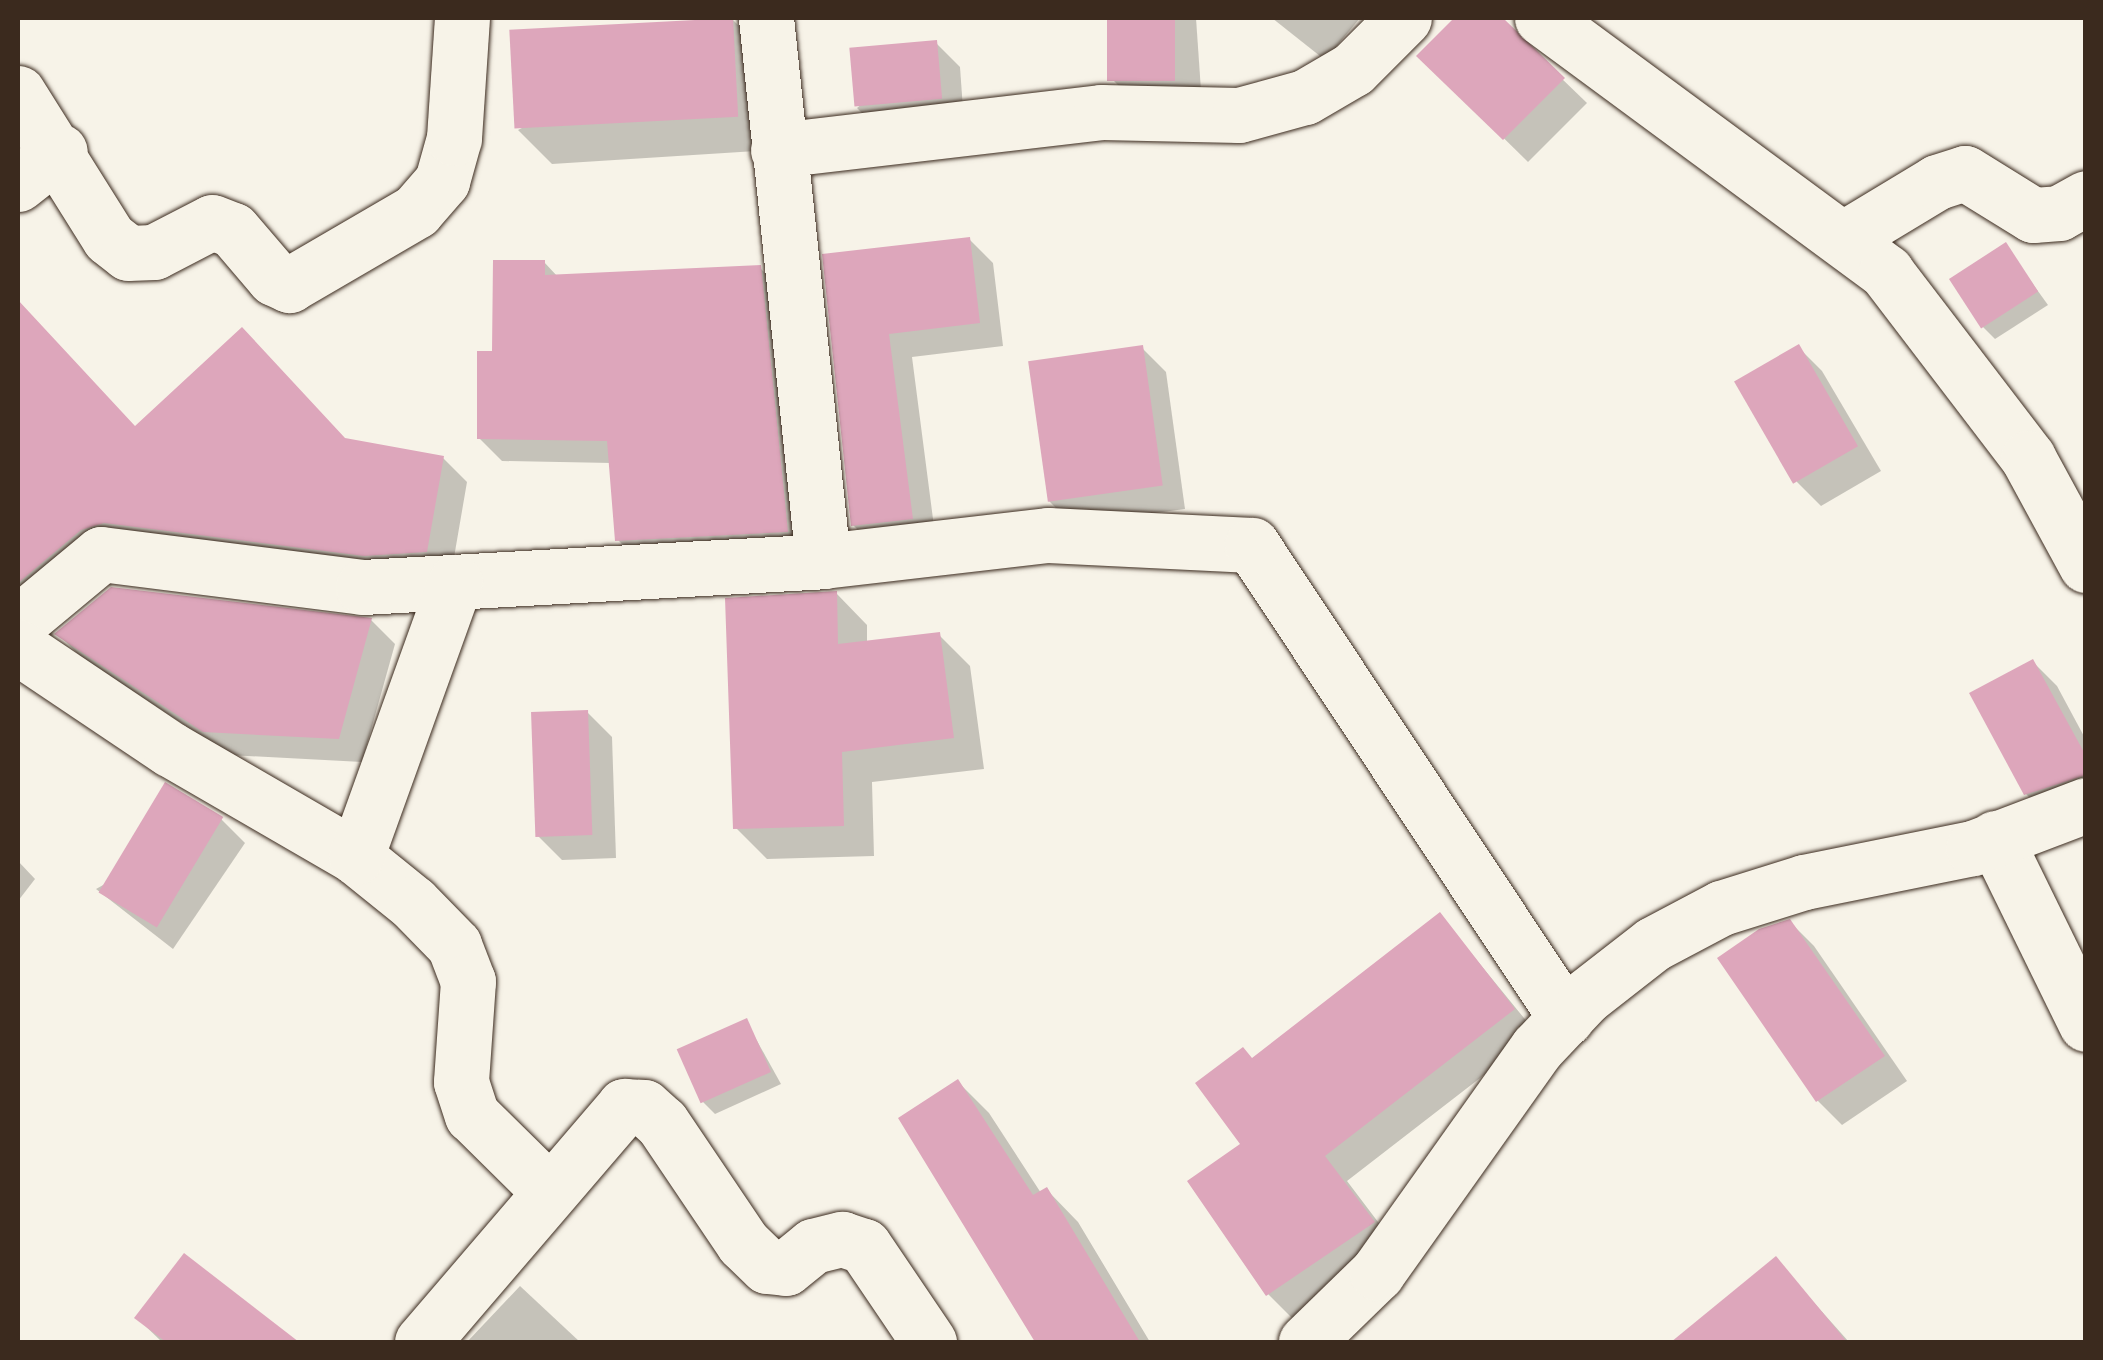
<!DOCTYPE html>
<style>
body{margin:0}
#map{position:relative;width:2103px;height:1360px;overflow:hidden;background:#f7f3e8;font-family:Pangolin,sans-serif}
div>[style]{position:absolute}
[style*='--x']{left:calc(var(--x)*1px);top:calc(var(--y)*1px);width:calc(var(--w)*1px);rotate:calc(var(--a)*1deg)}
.shadow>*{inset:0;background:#0003}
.building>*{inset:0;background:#dda6bb;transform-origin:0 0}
.roads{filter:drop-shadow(0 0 2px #3b2a1e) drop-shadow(0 0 2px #3b2a1e)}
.minor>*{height:55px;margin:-27.5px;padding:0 27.5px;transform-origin:27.5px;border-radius:27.5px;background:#f7f3e8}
span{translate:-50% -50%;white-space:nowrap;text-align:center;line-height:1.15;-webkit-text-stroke:8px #f7f3e8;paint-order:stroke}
.frame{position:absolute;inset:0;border:20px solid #3b2a1e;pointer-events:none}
</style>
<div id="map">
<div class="shadow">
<div style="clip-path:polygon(1109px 18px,1196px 18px,1202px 105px,1137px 104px,1113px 80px)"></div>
<div style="clip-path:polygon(1272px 18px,1360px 18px,1325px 60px)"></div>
<div style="clip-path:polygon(1458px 18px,1499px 18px,1587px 103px,1528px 162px,1420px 56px)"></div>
<div style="clip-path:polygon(732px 19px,766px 53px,772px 150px,552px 164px,518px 130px)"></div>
<div style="clip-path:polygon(936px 43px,960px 67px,964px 123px,881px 132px,857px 108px)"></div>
<div style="clip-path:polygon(969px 239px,993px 263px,1003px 346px,912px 357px,936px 542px,877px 549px,853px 525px,825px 257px)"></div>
<div style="clip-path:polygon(2005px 245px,2048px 305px,1995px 339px,1983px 327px)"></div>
<div style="clip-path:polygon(544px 262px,558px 277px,760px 268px,783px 291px,810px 554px,641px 563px,618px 540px,611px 463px,502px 461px,479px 438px,495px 354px)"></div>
<div style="clip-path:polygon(31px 317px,136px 429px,346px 441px,443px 458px,467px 482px,451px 575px,118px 547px,18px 630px,18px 330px)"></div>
<div style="clip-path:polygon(1798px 347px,1822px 371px,1881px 471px,1821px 506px,1797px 482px)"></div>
<div style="clip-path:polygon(1142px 348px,1166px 372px,1185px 509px,1072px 524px,1048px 500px)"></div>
<div style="clip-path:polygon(836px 593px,867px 625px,867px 643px,939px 635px,970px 666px,984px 769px,872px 782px,874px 856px,767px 859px,736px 828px)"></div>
<div style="clip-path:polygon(371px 620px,395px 644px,362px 762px,230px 755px,81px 657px,58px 634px)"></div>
<div style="clip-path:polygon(2033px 662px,2057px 686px,2086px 740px,2086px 804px,2050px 818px,2026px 794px)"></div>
<div style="clip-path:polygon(588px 713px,612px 737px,616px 858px,562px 860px,538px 836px)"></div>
<div style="clip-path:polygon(221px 819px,245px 843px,173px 949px,96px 889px)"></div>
<div style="clip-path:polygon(18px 861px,35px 879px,18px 901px)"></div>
<div style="clip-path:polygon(1440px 915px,1537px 1034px,1347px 1181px,1397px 1247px,1292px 1318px,1268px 1294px,1244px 1145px,1253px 1060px)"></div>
<div style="clip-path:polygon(1790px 922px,1814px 946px,1907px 1081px,1842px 1125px,1818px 1101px,1720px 958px)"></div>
<div style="clip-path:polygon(746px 1021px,781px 1084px,715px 1114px,703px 1102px)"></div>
<div style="clip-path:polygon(958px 1082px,989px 1113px,1041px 1193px,1047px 1190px,1078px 1222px,1150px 1342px,1038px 1342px,902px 1118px)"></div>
<div style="clip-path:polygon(1776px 1260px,1849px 1342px,1682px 1342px,1679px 1339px)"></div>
<div style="clip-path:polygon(520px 1286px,580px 1342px,467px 1342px)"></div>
<div style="clip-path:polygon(137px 1318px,268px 1321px,289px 1342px,162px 1342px)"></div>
</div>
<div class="building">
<div style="left:733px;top:18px;width:99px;height:224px;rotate:87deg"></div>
<div style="left:1107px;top:18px;width:68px;height:63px"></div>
<div style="clip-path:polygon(1454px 18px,1503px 18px,1565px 78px,1503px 140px,1416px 56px)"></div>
<div style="left:937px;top:40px;width:59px;height:88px;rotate:85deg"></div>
<div style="clip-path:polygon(970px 237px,980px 323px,889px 334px,913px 519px,851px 526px,822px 254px)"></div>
<div style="left:2006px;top:242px;width:59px;height:68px;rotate:57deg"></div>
<div style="clip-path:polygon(493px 260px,545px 260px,545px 275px,761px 265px,788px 532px,615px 541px,607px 441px,477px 439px,477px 351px,492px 351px)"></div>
<div style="clip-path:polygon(18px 300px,135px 426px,242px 327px,345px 438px,444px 456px,427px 552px,364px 556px,104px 523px,81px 530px,18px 583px)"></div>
<div style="left:1799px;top:344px;width:118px;height:75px;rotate:60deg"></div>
<div style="left:1143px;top:345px;width:142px;height:116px;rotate:82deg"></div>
<div style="clip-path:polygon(111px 587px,372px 618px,339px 739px,203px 732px,54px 634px)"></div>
<div style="clip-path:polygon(837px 591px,838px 644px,940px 632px,954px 738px,842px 752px,844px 826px,733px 829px,725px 598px)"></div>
<div style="clip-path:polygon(2033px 659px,2086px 756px,2086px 775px,2024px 795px,1969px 693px)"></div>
<div style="left:588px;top:710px;width:125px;height:57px;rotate:88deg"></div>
<div style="left:165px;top:782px;width:68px;height:129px;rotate:31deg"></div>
<div style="clip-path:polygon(1440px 912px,1515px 1009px,1325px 1156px,1375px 1222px,1266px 1296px,1187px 1181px,1240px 1144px,1195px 1083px,1243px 1047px,1252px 1058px)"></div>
<div style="clip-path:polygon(1790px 919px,1885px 1056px,1816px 1102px,1717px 958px,1759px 929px)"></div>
<div style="left:747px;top:1018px;width:59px;height:77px;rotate:66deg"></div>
<div style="clip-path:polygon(958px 1079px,1033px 1195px,1047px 1187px,1140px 1342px,1035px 1342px,898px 1118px)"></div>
<div style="clip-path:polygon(184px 1253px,299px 1342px,166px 1342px,134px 1318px)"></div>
<div style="clip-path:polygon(1776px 1256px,1847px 1342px,1671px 1342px)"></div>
</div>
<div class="roads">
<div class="minor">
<div style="--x:766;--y:18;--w:546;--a:84.01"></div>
<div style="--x:1542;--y:18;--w:428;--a:36.4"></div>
<div style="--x:1886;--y:272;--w:234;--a:52.6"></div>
<div style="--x:2028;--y:458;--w:122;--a:61.5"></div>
<div style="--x:18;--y:93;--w:171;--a:57.9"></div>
<div style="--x:109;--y:238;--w:24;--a:38"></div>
<div style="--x:128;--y:253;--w:26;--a:-2"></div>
<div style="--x:154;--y:252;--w:65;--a:-27.3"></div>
<div style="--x:212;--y:222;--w:22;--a:21"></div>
<div style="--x:233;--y:230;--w:63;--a:49.5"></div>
<div style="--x:274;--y:278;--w:17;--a:25"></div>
<div style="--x:289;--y:285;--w:147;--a:-30.2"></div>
<div style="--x:416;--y:211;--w:40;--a:-49"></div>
<div style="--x:442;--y:181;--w:45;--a:-74.4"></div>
<div style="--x:454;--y:138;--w:120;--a:-86.2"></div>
<div style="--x:778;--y:150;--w:325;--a:-6.7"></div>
<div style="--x:1101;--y:112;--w:138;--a:1.2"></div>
<div style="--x:1239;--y:115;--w:68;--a:-15.3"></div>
<div style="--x:1305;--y:97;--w:56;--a:-30.3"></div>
<div style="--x:1353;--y:69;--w:72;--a:-45"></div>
<div style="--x:18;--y:184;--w:53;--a:-38.2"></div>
<div style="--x:1846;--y:237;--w:106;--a:-31.1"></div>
<div style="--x:1937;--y:182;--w:29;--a:-18"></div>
<div style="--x:1965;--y:173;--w:80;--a:31.7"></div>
<div style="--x:2033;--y:215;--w:26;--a:-4"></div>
<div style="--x:2059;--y:213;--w:31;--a:-29"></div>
<div style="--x:18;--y:623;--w:108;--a:-39.7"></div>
<div style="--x:101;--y:554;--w:264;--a:7.2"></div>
<div style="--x:363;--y:587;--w:461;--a:-3.2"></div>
<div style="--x:823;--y:561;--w:226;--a:-6.6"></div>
<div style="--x:1048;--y:535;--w:204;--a:2.8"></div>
<div style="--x:1252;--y:545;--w:568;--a:56.42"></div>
<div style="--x:18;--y:647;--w:183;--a:33.9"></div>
<div style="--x:170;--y:749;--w:215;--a:30.1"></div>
<div style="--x:356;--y:857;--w:73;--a:38.9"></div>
<div style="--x:413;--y:903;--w:59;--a:45.7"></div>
<div style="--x:454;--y:945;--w:39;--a:69"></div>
<div style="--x:468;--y:981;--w:101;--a:94"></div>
<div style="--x:461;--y:1082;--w:35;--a:72"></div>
<div style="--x:472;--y:1115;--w:108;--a:44.6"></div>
<div style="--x:1995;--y:838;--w:207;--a:63.9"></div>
<div style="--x:356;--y:857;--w:292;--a:-70.2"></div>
<div style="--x:422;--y:1342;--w:311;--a:-49.4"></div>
<div style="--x:624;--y:1106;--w:20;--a:3"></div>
<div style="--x:644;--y:1107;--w:24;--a:42"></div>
<div style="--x:662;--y:1123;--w:145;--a:56"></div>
<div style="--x:743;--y:1243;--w:33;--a:44"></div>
<div style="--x:767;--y:1266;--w:19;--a:6"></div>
<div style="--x:786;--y:1268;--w:35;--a:-39"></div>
<div style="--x:813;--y:1246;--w:30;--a:-14"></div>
<div style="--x:842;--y:1239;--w:23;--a:18"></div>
<div style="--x:864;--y:1246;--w:116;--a:55.9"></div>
<div style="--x:1306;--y:1342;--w:99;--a:-44.2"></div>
<div style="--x:1377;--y:1273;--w:276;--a:-54.6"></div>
<div style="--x:1537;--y:1048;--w:70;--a:-46.7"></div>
<div style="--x:1585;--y:997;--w:86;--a:-37.9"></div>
<div style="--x:1653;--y:944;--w:77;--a:-27.9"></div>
<div style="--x:1721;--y:908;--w:87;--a:-17.4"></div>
<div style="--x:1804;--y:882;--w:172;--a:-11.4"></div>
<div style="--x:1973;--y:848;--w:121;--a:-20.8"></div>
</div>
</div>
<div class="frame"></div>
</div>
